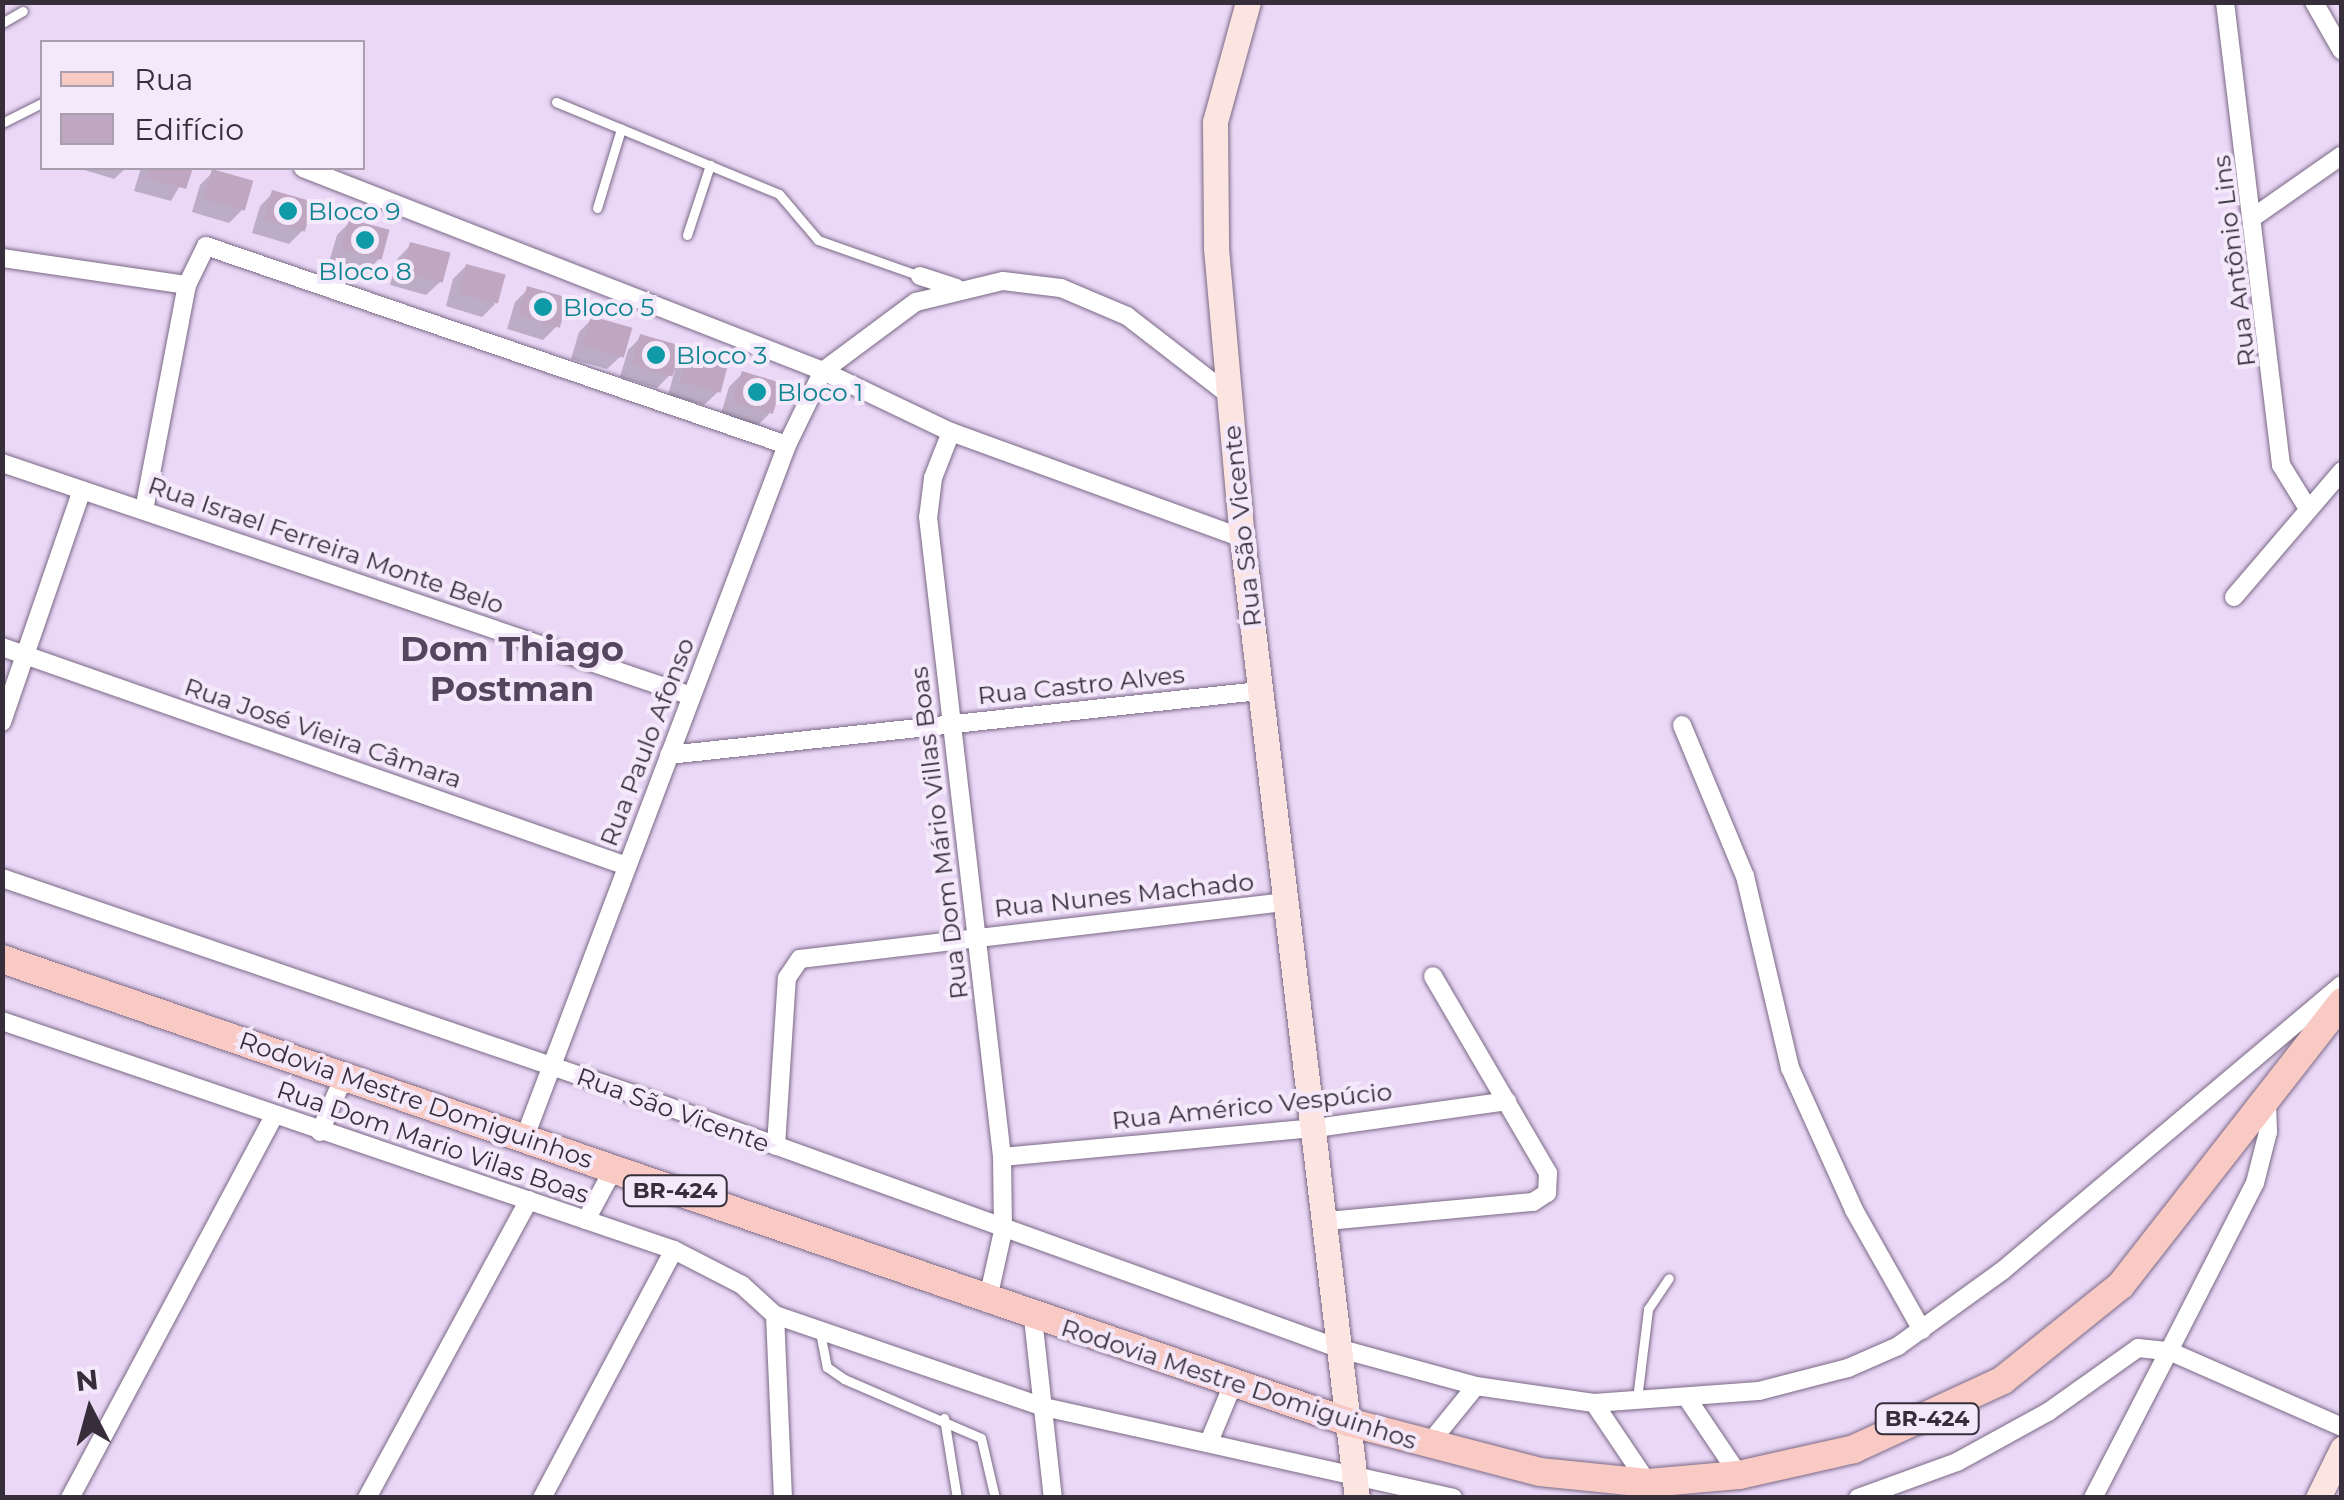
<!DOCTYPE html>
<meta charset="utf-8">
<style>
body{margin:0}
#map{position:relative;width:2344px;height:1500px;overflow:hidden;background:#ebd8f7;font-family:Montserrat,sans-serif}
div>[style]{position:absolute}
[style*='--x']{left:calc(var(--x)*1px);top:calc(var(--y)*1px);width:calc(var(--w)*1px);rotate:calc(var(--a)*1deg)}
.shadow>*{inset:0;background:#0003}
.building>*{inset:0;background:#c0a7c1;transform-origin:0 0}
.roads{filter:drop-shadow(0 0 2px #7a6985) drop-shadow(0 0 2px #7a6985)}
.lane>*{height:9px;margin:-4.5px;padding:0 4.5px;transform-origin:4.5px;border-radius:4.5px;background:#fff}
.street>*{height:18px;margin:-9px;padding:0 9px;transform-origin:9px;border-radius:9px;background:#fff}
.secondary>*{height:25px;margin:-12.5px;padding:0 12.5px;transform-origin:12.5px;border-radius:12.5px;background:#fce4e1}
.primary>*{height:28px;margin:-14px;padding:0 14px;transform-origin:14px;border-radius:14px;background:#f8cac3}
.dots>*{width:28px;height:28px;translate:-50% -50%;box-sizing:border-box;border:5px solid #f4e8fb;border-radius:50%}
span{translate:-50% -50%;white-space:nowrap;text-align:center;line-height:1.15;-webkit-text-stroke:8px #f4e8fb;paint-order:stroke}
.shield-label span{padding:2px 8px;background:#f4e8fb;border:2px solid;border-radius:8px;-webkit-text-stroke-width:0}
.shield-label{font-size:22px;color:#362f3b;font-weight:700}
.culture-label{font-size:25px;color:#0d838f}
.left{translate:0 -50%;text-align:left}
.street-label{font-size:25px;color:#362f3b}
.district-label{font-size:35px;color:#55455e;font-weight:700}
.frame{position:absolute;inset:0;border:5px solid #362f3b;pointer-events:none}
.legend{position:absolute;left:40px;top:40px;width:325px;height:130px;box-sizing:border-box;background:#f4e8fb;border:2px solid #a89eae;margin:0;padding:12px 18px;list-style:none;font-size:30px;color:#362f3b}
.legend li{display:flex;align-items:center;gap:20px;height:50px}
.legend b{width:50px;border:2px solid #a89eae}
.north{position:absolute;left:40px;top:1360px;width:100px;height:100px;-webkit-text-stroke:8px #f4e8fb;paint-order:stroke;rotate:354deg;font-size:28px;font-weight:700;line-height:40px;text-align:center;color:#362f3b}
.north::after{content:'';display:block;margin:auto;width:35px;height:45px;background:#362f3b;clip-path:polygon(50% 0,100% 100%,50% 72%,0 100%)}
</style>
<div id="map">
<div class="shadow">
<div style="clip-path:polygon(78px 168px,126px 168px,114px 179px)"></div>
<div style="clip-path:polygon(141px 168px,190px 168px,171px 201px,134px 191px)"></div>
<div style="clip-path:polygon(213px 172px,242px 210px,229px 223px,192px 212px,200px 185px)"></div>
<div style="clip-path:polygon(273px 193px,302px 231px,289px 244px,252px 233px,260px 206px)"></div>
<div style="clip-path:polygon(350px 222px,379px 259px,366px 272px,329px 262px,337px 235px)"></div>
<div style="clip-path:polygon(411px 245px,440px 282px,426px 295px,390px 285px,398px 258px)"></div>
<div style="clip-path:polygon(466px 266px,495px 304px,482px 317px,446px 306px,453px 279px)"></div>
<div style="clip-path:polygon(528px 289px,557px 326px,543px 340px,507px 329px,515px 302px)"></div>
<div style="clip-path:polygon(592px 319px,621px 356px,607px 369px,571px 359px,579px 332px)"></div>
<div style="clip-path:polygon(641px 337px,670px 373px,689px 354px,718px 392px,704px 405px,668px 395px,675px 370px,657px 388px,620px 377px,628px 350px)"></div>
<div style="clip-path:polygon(742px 374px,771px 412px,758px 425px,721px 414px,729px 387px)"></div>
</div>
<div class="building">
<div style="clip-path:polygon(149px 168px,193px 168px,186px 189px,146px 178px)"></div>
<div style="left:212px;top:169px;width:43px;height:31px;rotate:16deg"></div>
<div style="left:272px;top:190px;width:43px;height:31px;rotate:16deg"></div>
<div style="left:349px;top:219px;width:42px;height:31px;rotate:15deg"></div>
<div style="left:410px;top:242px;width:42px;height:31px;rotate:15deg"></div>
<div style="left:466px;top:264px;width:41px;height:30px;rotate:15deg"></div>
<div style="left:527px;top:286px;width:43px;height:31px;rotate:16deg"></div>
<div style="left:591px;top:316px;width:43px;height:31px;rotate:16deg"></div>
<div style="left:640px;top:334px;width:43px;height:32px;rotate:16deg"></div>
<div style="left:688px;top:352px;width:42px;height:31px;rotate:15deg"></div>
<div style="left:742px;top:371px;width:42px;height:32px;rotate:17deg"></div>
</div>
<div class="roads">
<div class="lane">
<div style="--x:2;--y:23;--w:24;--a:-30"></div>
<div style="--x:556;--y:102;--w:241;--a:22.4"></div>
<div style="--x:779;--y:194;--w:60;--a:49.7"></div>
<div style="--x:818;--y:240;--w:108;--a:19.4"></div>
<div style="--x:2;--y:123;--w:45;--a:-26.6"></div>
<div style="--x:597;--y:208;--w:83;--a:-73.1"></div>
<div style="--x:687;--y:235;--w:74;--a:-71.8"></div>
<div style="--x:820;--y:1332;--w:36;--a:79"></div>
<div style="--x:827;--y:1367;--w:21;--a:35"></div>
<div style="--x:844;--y:1379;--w:149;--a:23.3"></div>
<div style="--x:981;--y:1438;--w:62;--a:76.9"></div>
<div style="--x:1637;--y:1399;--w:91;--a:-83"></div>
<div style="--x:1648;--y:1309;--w:37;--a:-56"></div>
<div style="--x:944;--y:1418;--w:81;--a:80.8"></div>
</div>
<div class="street">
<div style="--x:2225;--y:2;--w:466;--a:83.1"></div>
<div style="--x:2281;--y:465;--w:49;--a:58.2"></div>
<div style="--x:2314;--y:2;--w:56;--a:60.3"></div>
<div style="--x:303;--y:168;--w:558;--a:21.32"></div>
<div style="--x:823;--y:371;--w:142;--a:25.5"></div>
<div style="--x:951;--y:432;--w:310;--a:20"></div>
<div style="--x:2255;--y:216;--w:106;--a:-35"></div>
<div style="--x:2;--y:258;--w:187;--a:8.3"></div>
<div style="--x:920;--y:276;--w:38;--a:18"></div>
<div style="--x:951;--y:432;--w:49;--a:111.4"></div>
<div style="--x:933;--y:478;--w:39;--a:97"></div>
<div style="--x:928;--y:517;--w:644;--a:83.4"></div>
<div style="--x:1002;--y:1157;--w:74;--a:89.2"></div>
<div style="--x:1003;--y:1231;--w:74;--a:102.5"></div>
<div style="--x:2;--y:463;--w:727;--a:18.68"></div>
<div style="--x:144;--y:510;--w:229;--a:-79.2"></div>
<div style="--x:187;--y:285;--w:43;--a:-64"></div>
<div style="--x:206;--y:246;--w:614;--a:18.91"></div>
<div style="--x:2234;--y:597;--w:166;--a:-49.4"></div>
<div style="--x:2;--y:647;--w:662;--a:19.31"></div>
<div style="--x:2;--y:722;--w:245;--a:-71"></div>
<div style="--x:1682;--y:725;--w:164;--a:67.4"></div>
<div style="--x:1745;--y:876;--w:197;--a:76.8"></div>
<div style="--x:1790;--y:1068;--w:156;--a:65.7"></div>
<div style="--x:1854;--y:1210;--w:138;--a:60.5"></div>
<div style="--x:669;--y:755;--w:593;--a:-6.19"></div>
<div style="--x:2;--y:878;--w:667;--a:18.9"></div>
<div style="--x:633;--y:1094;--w:753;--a:19.81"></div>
<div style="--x:1341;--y:1349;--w:140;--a:15.3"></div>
<div style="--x:1476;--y:1386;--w:119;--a:8.2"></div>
<div style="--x:1594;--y:1403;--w:165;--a:-4.2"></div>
<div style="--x:1759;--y:1391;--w:92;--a:-14.5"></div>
<div style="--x:1848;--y:1368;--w:55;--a:-23.7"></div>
<div style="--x:1898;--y:1346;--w:128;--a:-35.8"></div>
<div style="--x:2002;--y:1271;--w:444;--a:-40.1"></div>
<div style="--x:2;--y:1021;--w:710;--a:18.82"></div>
<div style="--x:674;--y:1250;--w:76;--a:27.2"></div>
<div style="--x:742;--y:1285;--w:45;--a:42.3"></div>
<div style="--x:775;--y:1315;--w:284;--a:18.9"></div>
<div style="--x:1044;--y:1407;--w:419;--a:12.5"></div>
<div style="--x:320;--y:1132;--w:63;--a:-66.7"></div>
<div style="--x:526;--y:1134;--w:737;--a:-69.25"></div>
<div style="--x:787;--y:445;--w:82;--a:-64.1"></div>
<div style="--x:823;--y:371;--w:116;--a:-36.6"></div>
<div style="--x:916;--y:302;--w:89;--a:-13.6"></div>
<div style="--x:1003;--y:281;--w:58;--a:6.9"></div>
<div style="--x:1061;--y:288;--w:72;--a:23"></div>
<div style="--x:1127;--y:316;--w:128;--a:37.7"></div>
<div style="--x:776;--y:1146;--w:168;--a:-86.3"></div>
<div style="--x:787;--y:978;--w:23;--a:-56"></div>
<div style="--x:800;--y:959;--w:491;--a:-6.7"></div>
<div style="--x:1002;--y:1157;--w:315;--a:-5.3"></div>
<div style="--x:1316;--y:1128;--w:193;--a:-8"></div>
<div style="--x:586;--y:1220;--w:59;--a:-61.7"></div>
<div style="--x:1327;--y:1221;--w:207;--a:-5.3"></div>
<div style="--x:1533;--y:1202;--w:17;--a:-33"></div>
<div style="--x:1547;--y:1193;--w:20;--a:-87"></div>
<div style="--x:1548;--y:1173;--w:228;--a:-120.3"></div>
<div style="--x:775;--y:1315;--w:183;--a:87.5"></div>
<div style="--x:1033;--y:1318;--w:181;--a:83.7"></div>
<div style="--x:1689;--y:1401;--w:89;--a:56"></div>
<div style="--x:1594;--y:1403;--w:97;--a:56"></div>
<div style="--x:1209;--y:1442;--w:63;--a:-67.5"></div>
<div style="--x:1428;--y:1445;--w:76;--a:-50.9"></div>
<div style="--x:70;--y:1498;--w:433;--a:-61.9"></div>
<div style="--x:367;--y:1498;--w:339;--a:-61.5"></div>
<div style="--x:542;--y:1498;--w:281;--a:-62"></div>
<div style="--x:1858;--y:1498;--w:105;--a:-20"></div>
<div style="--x:1957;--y:1462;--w:104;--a:-28.8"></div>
<div style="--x:2048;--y:1412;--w:110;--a:-35.4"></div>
<div style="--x:2138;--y:1348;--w:31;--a:6"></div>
<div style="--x:2169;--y:1351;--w:189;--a:-62.9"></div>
<div style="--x:2255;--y:1183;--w:53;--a:-75.7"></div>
<div style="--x:2268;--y:1132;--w:30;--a:-92"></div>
<div style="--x:2093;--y:1498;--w:165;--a:-62.7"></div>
<div style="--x:2169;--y:1351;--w:189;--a:23.7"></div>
</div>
<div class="secondary">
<div style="--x:1248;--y:2;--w:124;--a:105.4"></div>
<div style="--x:1215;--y:122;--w:126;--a:89.5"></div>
<div style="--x:1216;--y:248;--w:291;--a:84.9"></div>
<div style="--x:1242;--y:538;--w:967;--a:83.17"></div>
<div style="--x:2318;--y:1498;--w:55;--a:-63.9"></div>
</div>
<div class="primary">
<div style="--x:2;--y:959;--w:1423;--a:18.98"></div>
<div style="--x:1348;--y:1422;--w:198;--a:14.6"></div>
<div style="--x:1540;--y:1472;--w:109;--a:5.8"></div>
<div style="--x:1648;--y:1483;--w:91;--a:-5"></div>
<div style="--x:1739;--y:1475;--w:118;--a:-12.7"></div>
<div style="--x:1854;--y:1449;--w:164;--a:-24.8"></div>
<div style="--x:2003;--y:1380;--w:151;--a:-38.8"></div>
<div style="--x:2121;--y:1285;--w:359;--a:-52"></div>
</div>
</div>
<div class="dots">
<div style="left:288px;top:211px;background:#0f9aa8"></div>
<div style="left:365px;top:240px;background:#0f9aa8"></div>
<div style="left:543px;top:307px;background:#0f9aa8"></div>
<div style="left:656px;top:355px;background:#0f9aa8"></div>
<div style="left:757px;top:392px;background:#0f9aa8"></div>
</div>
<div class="shield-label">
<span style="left:675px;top:1191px">BR-424</span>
<span style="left:1927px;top:1419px">BR-424</span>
</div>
<div class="culture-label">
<span class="left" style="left:308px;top:211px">Bloco 9</span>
<span style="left:365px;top:271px">Bloco 8</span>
<span class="left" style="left:563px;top:307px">Bloco 5</span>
<span class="left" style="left:676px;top:355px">Bloco 3</span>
<span class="left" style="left:777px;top:392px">Bloco 1</span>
</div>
<div class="street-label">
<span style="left:2234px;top:261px;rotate:-97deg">Rua Antônio Lins</span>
<span style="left:1242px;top:526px;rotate:-96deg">Rua São Vicente</span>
<span style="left:326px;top:545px;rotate:19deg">Rua Israel Ferreira Monte Belo</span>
<span style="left:1081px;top:685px;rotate:-6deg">Rua Castro Alves</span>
<span style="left:323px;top:733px;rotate:19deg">Rua José Vieira Câmara</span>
<span style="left:647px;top:742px;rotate:-69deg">Rua Paulo Afonso</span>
<span style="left:939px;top:833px;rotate:-97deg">Rua Dom Mário Villas Boas</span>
<span style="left:1124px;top:895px;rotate:-6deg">Rua Nunes Machado</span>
<span style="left:416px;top:1100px;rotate:19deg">Rodovia Mestre Domiguinhos</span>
<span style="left:1252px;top:1106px;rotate:-6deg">Rua Américo Vespúcio</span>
<span style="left:673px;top:1110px;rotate:20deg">Rua São Vicente</span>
<span style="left:433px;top:1142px;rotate:19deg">Rua Dom Mario Vilas Boas</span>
<span style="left:1239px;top:1384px;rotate:18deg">Rodovia Mestre Domiguinhos</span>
</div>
<div class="district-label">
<span style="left:512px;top:669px">Dom Thiago<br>Postman</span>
</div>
<div class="frame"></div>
<ul class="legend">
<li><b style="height:12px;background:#f8cac3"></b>Rua</li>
<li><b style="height:28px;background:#c0a7c1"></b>Edifício</li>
</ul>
<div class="north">N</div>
</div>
